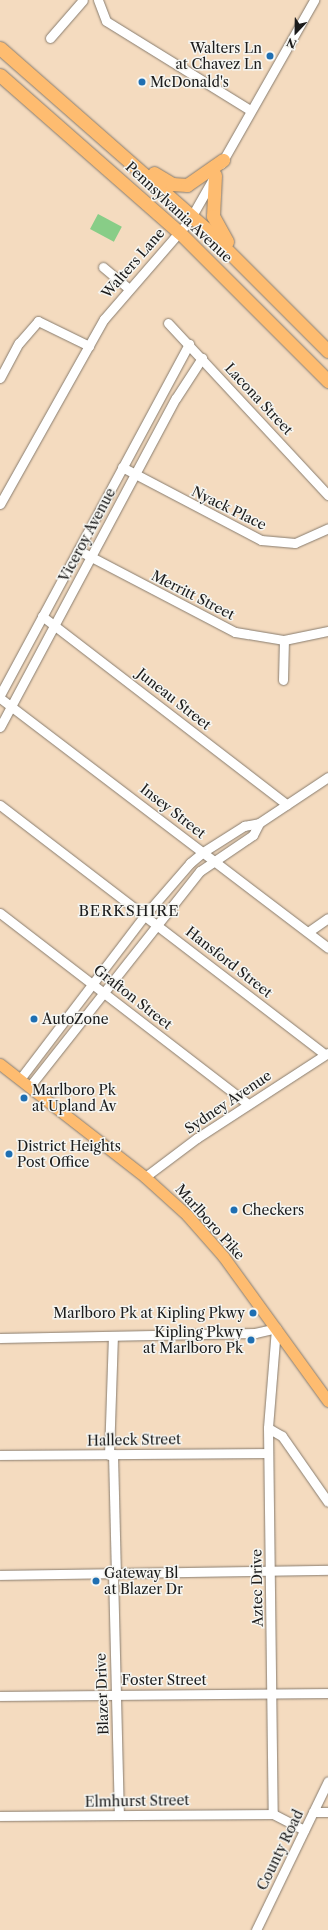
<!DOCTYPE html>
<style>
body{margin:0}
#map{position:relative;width:328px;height:1930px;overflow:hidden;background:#f4dbbf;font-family:"Libre Caslon Text",serif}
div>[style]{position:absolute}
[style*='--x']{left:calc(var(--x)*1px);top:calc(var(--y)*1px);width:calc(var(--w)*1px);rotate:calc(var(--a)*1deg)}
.green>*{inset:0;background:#88cd87;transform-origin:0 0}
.roads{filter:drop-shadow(0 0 1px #887c6e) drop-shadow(0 0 1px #887c6e)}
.minor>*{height:9px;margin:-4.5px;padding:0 4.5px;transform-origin:4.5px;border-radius:4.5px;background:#fff}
.major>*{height:11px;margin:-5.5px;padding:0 5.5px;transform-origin:5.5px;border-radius:5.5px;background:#febc70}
.highway>*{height:13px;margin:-6.5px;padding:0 6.5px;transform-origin:6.5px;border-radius:6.5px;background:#febc70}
.dots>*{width:11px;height:11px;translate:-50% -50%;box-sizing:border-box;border:2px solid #f6f6f2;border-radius:50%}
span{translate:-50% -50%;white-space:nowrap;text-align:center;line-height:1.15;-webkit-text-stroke:3px #f6f6f2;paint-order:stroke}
.poi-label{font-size:14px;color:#1c1c1c}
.right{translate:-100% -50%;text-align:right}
.left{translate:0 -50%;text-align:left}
.street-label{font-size:14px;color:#1c1c1c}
.neighbourhood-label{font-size:15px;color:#1c1c1c;letter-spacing:1px}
.north{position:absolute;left:276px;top:12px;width:40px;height:40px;-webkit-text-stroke:3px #f6f6f2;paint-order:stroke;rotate:202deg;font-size:11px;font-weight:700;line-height:16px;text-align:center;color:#1c1c1c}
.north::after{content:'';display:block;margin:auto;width:14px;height:18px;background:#1c1c1c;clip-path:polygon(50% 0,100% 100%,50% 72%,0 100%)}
</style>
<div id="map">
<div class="green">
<div style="left:98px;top:214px;width:27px;height:17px;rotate:28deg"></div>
</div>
<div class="roads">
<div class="minor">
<div style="--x:98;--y:0;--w:22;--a:69"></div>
<div style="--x:106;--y:21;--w:169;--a:31.7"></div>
<div style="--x:50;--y:38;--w:50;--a:-49"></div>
<div style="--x:221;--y:164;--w:189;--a:-60.4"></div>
<div style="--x:103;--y:267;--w:33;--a:40"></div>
<div style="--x:168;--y:323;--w:235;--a:47.1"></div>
<div style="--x:0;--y:378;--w:40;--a:-62"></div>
<div style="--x:19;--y:343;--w:29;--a:-49"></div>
<div style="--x:38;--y:321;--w:57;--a:26.1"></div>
<div style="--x:122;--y:467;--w:157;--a:27.7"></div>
<div style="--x:261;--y:540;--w:34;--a:5"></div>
<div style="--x:295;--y:543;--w:36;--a:-24"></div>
<div style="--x:0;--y:504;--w:212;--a:-60.7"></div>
<div style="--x:104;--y:319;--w:130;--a:-49.1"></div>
<div style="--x:189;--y:221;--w:48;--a:-60.3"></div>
<div style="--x:78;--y:550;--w:177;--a:27.6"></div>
<div style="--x:235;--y:632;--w:50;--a:9.3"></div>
<div style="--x:284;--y:640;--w:45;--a:-11.6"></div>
<div style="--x:42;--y:616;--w:309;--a:37.6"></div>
<div style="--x:283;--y:680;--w:40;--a:-88.6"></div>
<div style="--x:0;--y:695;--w:399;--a:-61.7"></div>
<div style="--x:0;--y:698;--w:412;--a:37.3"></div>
<div style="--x:0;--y:727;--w:373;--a:-61.9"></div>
<div style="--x:176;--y:398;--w:48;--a:-57"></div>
<div style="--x:0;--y:805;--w:409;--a:37.5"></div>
<div style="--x:0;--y:913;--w:313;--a:37.6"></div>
<div style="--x:308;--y:932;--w:24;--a:-35"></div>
<div style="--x:20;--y:1079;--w:206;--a:-52.7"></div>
<div style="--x:145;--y:915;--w:69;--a:-49.1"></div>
<div style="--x:190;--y:863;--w:17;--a:-40"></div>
<div style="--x:203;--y:852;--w:49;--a:-32.4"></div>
<div style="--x:244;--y:826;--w:15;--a:-11"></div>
<div style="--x:259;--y:823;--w:83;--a:-33.7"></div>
<div style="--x:30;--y:1086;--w:274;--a:-51.7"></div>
<div style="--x:200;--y:871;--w:64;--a:-34.2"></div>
<div style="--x:253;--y:835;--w:13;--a:-63"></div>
<div style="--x:145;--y:1177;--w:65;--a:-36.9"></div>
<div style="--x:197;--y:1138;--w:156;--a:-33"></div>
<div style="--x:0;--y:1338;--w:255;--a:-1.1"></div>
<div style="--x:255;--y:1333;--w:22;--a:-13"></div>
<div style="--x:276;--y:1328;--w:100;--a:94.6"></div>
<div style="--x:268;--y:1428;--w:386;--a:89.3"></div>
<div style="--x:273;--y:1814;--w:35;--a:27"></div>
<div style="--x:268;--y:1428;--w:16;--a:30"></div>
<div style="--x:282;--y:1436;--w:80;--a:55.1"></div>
<div style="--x:113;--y:1454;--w:119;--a:88.6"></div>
<div style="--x:0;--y:1455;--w:268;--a:-0.4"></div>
<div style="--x:109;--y:1455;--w:119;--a:-88.1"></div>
<div style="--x:113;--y:1573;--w:242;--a:88.6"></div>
<div style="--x:0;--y:1575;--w:328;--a:-0.9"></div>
<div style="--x:0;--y:1696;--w:328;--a:-0.5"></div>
<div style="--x:313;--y:1812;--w:15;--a:0"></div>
<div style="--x:0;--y:1816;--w:273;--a:-0.4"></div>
<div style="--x:256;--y:1930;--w:165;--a:-64.2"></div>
</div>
<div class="major">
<div style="--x:0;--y:1064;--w:184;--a:37.9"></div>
<div style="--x:145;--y:1177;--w:57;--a:42.1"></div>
<div style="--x:187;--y:1215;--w:55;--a:48.7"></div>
<div style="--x:223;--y:1256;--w:179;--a:54.1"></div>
</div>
<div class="highway">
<div style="--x:0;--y:48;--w:273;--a:41.3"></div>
<div style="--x:205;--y:228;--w:174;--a:45"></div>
<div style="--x:0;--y:75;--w:238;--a:41.3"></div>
<div style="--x:179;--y:232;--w:211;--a:45"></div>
<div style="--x:154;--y:173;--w:21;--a:31"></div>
<div style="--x:172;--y:184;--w:15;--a:4"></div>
<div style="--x:187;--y:185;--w:44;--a:-34.8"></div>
<div style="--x:215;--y:175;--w:41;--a:92.8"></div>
<div style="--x:213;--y:216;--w:29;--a:61"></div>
</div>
</div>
<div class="dots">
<div style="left:270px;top:56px;background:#1f6fb2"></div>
<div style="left:142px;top:82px;background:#1f6fb2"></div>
<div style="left:34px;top:1019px;background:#1f6fb2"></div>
<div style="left:24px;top:1098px;background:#1f6fb2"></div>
<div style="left:9px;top:1154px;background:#1f6fb2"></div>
<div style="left:234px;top:1210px;background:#1f6fb2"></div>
<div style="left:253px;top:1313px;background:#1f6fb2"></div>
<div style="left:251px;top:1340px;background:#1f6fb2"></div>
<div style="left:96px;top:1581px;background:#1f6fb2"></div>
</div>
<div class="poi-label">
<span class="right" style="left:262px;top:56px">Walters Ln<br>at Chavez Ln</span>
<span class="left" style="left:150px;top:82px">McDonald's</span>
<span class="left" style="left:42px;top:1019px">AutoZone</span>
<span class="left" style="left:32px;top:1098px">Marlboro Pk<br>at Upland Av</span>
<span class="left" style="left:17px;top:1154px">District Heights<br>Post Office</span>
<span class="left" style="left:242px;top:1210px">Checkers</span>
<span class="right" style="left:245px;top:1313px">Marlboro Pk at Kipling Pkwy</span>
<span class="right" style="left:243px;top:1340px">Kipling Pkwy<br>at Marlboro Pk</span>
<span class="left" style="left:104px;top:1581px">Gateway Bl<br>at Blazer Dr</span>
</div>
<div class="street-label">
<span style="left:179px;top:212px;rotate:43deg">Pennsylvania Avenue</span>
<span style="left:133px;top:263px;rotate:-49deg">Walters Lane</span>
<span style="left:259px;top:399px;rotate:47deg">Lacona Street</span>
<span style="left:229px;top:508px;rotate:26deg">Nyack Place</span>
<span style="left:87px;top:535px;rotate:-62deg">Viceroy Avenue</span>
<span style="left:193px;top:595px;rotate:27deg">Merritt Street</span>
<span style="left:174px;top:699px;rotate:38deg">Juneau Street</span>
<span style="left:173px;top:811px;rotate:38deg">Insey Street</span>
<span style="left:229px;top:962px;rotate:38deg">Hansford Street</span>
<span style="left:133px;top:997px;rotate:38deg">Grafton Street</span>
<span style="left:228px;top:1102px;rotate:-34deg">Sydney Avenue</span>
<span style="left:210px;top:1222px;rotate:48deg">Marlboro Pike</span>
<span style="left:134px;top:1440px;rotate:-1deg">Halleck Street</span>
<span style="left:257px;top:1588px;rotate:-91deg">Aztec Drive</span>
<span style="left:164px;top:1680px">Foster Street</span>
<span style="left:102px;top:1694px;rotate:-92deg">Blazer Drive</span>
<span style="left:137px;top:1801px;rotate:-1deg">Elmhurst Street</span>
<span style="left:280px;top:1850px;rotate:-64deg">County Road</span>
</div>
<div class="neighbourhood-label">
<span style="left:129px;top:911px">BERKSHIRE</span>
</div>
<div class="north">N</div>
</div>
